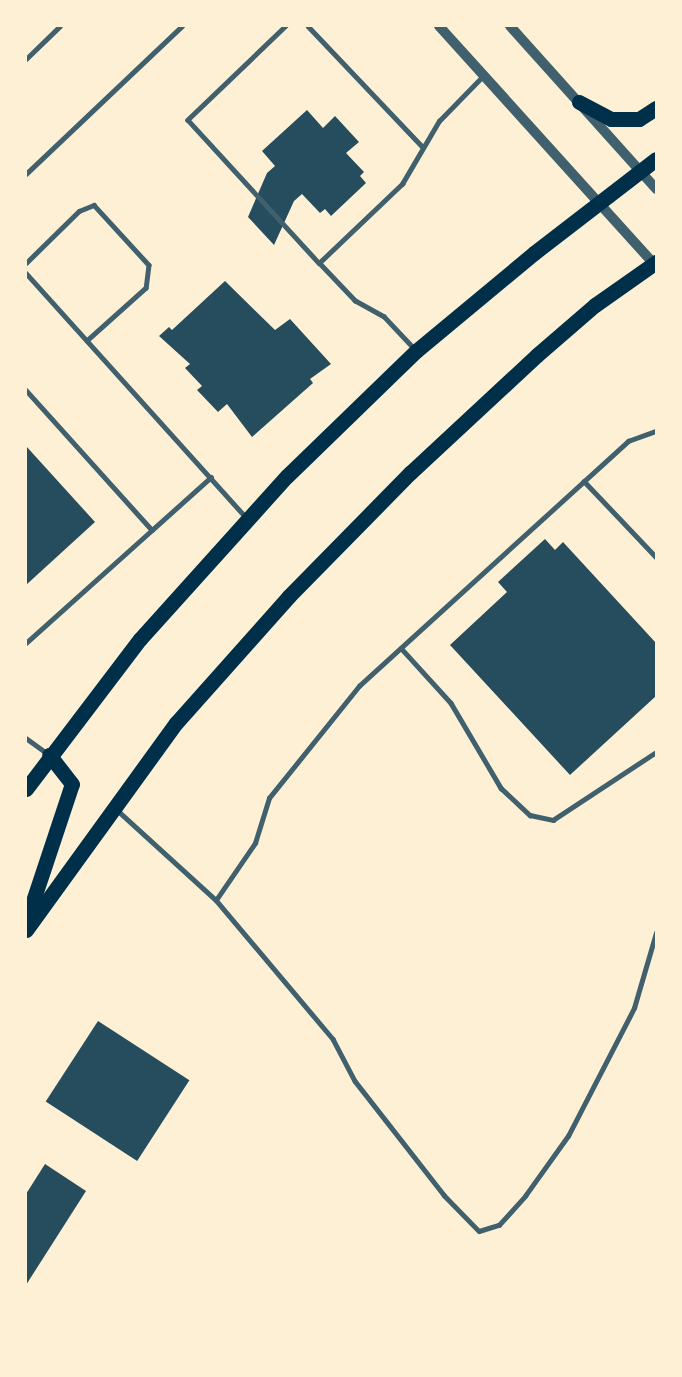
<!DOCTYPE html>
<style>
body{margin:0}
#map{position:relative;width:682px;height:1377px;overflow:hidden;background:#fdf0d5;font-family:"Exo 2",sans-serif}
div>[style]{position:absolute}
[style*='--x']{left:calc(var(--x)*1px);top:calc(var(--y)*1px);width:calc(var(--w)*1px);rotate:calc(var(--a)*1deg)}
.building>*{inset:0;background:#264d5e;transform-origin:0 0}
.service>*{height:4.5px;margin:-2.25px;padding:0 2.25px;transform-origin:2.25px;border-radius:2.25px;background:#3f606c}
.tertiary>*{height:10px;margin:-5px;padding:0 5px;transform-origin:5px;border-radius:5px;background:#3f606c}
.primary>*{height:15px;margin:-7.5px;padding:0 7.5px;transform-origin:7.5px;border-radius:7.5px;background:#003049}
span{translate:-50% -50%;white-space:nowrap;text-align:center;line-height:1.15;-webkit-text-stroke:6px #fdf0d5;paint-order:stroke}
.frame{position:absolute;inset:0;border:27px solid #fdf0d5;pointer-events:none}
</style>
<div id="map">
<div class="building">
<div style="clip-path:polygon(307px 110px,323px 128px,335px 116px,359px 142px,346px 153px,364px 172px,360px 176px,366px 183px,331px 216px,325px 209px,320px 213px,302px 194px,294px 201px,274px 245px,248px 217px,267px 173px,275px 166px,262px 151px)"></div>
<div style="clip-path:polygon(225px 281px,275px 330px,290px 319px,331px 364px,310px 379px,313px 383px,252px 437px,227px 404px,218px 412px,197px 390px,202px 386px,185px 368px,190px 364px,159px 336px,169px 327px,172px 330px)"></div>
<div style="clip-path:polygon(26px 446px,95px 522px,26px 585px)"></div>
<div style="clip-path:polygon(545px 539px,555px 550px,563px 542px,656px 643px,656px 696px,570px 775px,450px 645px,507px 592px,498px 582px)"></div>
<div style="left:98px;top:1021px;width:109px;height:96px;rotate:33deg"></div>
<div style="clip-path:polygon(45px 1164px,86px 1191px,26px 1285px,26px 1194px)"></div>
</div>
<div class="service">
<div style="--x:286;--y:26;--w:136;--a:136.2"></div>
<div style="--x:188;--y:120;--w:194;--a:47.5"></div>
<div style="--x:308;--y:26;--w:166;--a:46.5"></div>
<div style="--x:26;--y:59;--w:47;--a:-44.1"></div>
<div style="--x:26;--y:174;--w:215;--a:-43.5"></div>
<div style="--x:26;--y:263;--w:74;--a:-44.5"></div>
<div style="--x:79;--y:211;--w:16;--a:-22"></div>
<div style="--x:94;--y:205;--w:81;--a:47.5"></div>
<div style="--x:149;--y:265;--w:23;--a:97"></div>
<div style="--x:146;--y:288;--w:79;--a:138.1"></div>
<div style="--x:26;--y:273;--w:329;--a:48"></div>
<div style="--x:414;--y:349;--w:44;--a:-133.2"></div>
<div style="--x:384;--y:317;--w:33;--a:-151"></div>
<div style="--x:355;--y:301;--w:52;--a:-133.5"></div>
<div style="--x:319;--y:263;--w:115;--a:-43.6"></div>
<div style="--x:402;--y:184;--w:73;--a:-59.6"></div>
<div style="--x:439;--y:121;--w:64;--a:-45.6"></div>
<div style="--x:26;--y:390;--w:188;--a:48"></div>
<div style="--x:152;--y:530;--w:79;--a:-41.9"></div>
<div style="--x:584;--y:481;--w:105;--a:46.5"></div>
<div style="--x:26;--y:643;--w:169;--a:-41.9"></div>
<div style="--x:401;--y:648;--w:74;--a:47.7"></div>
<div style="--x:451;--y:703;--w:99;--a:59.5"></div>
<div style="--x:501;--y:788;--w:40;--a:43"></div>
<div style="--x:530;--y:815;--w:24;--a:12"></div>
<div style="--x:553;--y:820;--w:123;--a:-33.4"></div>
<div style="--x:26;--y:738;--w:26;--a:36"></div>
<div style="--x:116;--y:809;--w:135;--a:42.3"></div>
<div style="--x:216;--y:900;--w:69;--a:-55.6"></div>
<div style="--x:255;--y:843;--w:47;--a:-72.7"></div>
<div style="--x:269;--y:798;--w:144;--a:-51.2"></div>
<div style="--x:359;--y:686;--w:364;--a:-42.3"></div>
<div style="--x:628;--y:441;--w:30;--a:-20"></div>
<div style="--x:216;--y:900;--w:182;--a:49.9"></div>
<div style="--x:333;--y:1039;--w:47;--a:62.4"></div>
<div style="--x:355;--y:1081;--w:145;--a:52"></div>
<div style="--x:444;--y:1195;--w:50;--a:45.8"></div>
<div style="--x:479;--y:1231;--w:21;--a:-17"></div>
<div style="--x:499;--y:1225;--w:39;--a:-48"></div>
<div style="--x:525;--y:1196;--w:74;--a:-54.4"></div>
<div style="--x:568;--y:1136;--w:144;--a:-62.7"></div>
<div style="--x:634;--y:1008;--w:78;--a:-73.7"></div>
</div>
<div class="tertiary">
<div style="--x:439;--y:26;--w:324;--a:47.9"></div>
<div style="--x:510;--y:26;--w:219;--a:48.1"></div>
</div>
<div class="primary">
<div style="--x:579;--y:102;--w:36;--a:28"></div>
<div style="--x:611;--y:119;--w:28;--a:0"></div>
<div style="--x:639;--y:119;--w:20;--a:-33"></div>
<div style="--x:26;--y:789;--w:188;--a:-52.8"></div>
<div style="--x:140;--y:639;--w:219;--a:-48"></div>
<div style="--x:287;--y:476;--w:180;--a:-44.1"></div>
<div style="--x:416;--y:351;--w:153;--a:-39.7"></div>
<div style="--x:534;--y:253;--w:154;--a:-37.6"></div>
<div style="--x:26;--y:922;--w:145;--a:-71.6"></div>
<div style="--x:72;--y:784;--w:37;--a:-128"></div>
<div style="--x:26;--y:930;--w:256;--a:-54.1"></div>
<div style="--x:176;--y:723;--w:170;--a:-48.3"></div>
<div style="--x:289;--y:596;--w:173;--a:-45.5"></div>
<div style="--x:410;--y:473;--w:173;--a:-42.9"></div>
<div style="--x:537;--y:355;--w:77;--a:-40.8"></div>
<div style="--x:595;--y:305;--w:75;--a:-35.2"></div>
</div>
<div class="frame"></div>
</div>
